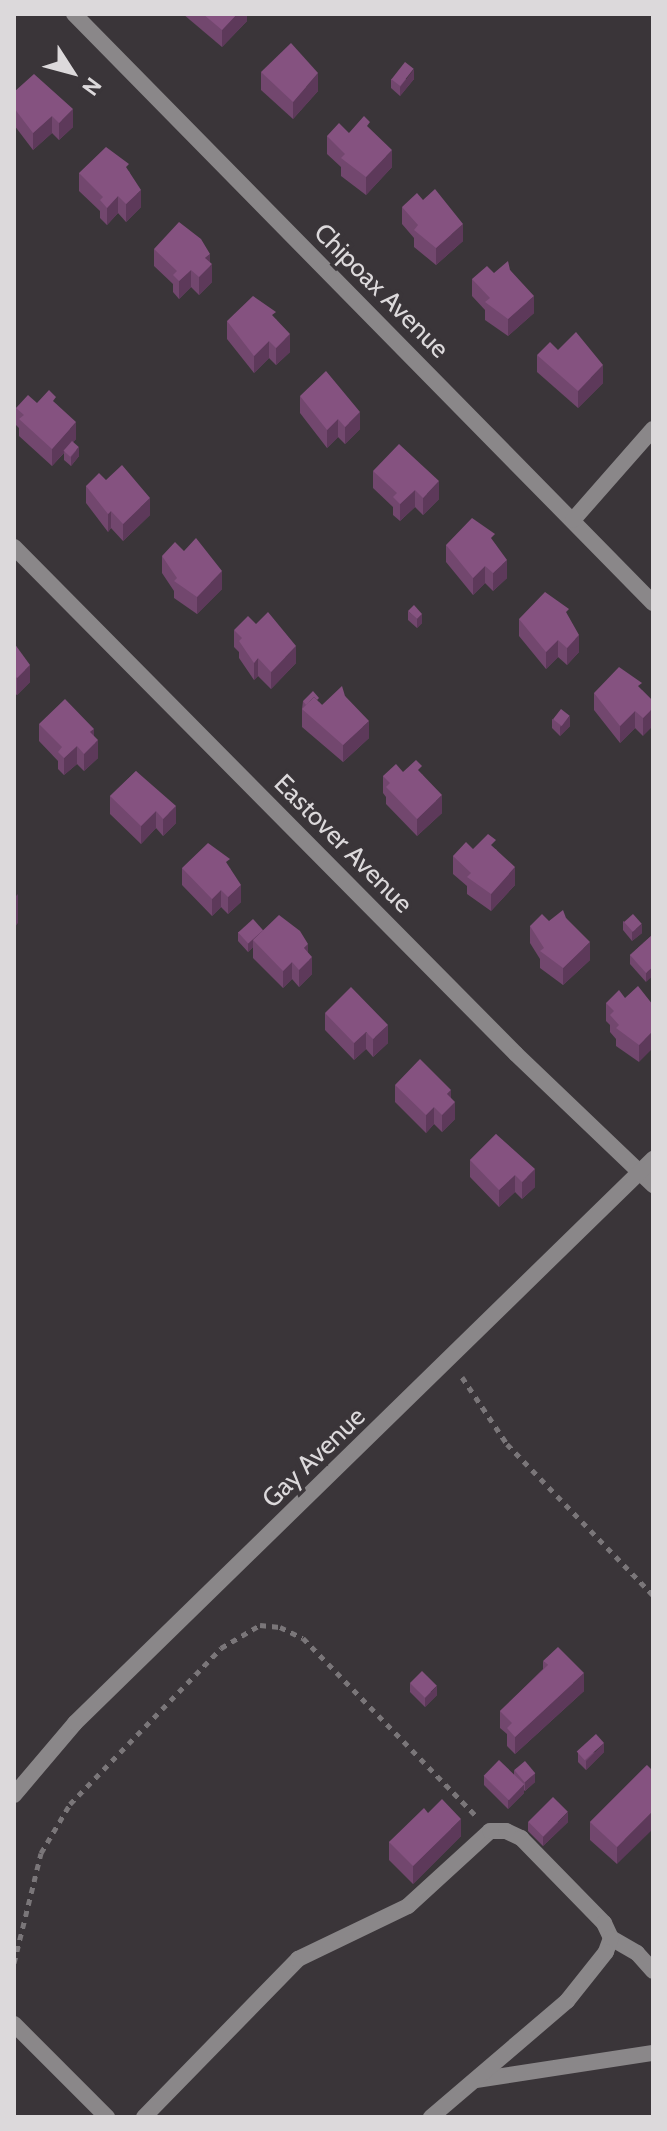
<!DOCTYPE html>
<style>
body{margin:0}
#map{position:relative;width:667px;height:2131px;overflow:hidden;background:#3a3539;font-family:Cabin,sans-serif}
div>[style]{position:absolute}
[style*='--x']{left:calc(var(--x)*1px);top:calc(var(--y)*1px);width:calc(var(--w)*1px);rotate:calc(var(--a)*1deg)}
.path>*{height:5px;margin-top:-2.5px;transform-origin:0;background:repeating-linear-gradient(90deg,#7a7679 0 6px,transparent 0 12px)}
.service>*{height:16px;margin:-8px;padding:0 8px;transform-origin:8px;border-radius:8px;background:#8a8789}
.minor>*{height:16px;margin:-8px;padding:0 8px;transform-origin:8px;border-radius:8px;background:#8a8789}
.tertiary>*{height:16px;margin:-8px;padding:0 8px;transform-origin:8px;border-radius:8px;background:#8a8789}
.wall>*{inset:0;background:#72476e}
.shaded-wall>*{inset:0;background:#5d395a}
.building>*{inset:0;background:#855280;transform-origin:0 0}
span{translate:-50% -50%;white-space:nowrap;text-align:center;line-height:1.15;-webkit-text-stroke:7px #3a3539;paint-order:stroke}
.street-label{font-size:26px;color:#dcd9db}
.frame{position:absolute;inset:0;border:16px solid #dcd9db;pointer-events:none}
.north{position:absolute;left:32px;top:32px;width:80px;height:80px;-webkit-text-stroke:6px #3a3539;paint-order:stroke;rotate:126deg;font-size:22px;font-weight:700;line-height:32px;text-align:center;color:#dcd9db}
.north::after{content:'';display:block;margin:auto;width:28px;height:36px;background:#dcd9db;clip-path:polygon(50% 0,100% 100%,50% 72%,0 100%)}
</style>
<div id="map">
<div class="path">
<div style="--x:462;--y:1377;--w:81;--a:56.1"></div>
<div style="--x:507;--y:1444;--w:210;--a:46"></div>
<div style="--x:14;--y:1963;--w:113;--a:-76.2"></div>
<div style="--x:41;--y:1853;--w:57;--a:-59.4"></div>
<div style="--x:70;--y:1804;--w:217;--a:-45.9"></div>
<div style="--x:221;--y:1648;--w:45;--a:-30.5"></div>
<div style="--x:260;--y:1625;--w:20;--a:6"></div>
<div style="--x:280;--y:1627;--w:25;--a:26"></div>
<div style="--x:303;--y:1638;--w:248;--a:45.8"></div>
</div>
<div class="service">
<div style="--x:611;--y:1938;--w:30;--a:30"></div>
<div style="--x:637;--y:1953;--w:24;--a:48"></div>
<div style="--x:476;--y:2080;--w:179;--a:-8.7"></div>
<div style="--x:144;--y:2117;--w:221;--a:-45.7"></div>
<div style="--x:298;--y:1959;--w:122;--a:-25.7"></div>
<div style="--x:408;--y:1906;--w:111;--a:-42.4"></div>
<div style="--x:490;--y:1831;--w:16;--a:0"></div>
<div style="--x:506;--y:1831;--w:17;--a:25"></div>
<div style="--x:521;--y:1838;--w:119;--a:45.7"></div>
<div style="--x:604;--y:1923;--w:17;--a:65"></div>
<div style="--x:611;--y:1938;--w:15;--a:110"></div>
<div style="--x:606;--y:1952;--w:63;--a:128.5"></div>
<div style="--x:567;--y:2001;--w:179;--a:139.5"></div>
</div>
<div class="minor">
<div style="--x:74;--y:14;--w:826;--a:45.49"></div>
<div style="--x:573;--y:520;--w:121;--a:-48.7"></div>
<div style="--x:14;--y:547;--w:713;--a:45.28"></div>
<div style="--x:516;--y:1054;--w:190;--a:43.7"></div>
<div style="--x:14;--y:2024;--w:132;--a:45"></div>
</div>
<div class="tertiary">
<div style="--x:14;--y:1795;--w:94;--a:-49.7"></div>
<div style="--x:75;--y:1723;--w:808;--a:-44.3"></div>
</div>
<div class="wall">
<div style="clip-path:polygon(183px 14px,247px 14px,247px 21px,222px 47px)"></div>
<div style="clip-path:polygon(261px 72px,318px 91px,293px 119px,261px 90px)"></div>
<div style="clip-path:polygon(391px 79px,414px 79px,400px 96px,391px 88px)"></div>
<div style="clip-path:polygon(14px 92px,73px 127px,59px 140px,52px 133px,33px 150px,14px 125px)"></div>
<div style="clip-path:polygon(370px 130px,392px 167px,366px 195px,341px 176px,341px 167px,327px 154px,327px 136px)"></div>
<div style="clip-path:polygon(129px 171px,141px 207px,126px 222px,118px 213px,107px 225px,100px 218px,100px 211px,79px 191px,79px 173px)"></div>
<div style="clip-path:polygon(402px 207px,463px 241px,436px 265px,414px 247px,414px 238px,402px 224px)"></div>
<div style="clip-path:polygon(154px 249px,210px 263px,212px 282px,199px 295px,191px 287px,179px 299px,173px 292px,173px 284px,154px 266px)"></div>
<div style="clip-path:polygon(510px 270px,534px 313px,508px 336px,485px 320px,485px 310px,472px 296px,472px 279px)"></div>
<div style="clip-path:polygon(276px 319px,290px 352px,276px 365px,269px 358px,254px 373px,227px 339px,227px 321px)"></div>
<div style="clip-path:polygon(537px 355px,603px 383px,578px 408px,537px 372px)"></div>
<div style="clip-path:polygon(300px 396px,360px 429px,345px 444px,338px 437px,327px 448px,300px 413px)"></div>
<div style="clip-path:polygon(37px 403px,56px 404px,76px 439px,73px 442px,79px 456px,71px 466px,64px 460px,64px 453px,52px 466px,19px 436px,19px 428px,16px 425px,16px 408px)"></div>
<div style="clip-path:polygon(373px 471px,439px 499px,423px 515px,415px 507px,400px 521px,393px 515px,393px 507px,373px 488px)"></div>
<div style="clip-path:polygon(106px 480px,150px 515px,123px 541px,111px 528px,108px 532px,86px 503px,86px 486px)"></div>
<div style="clip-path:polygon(495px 544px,507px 578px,493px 591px,485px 583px,473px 595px,446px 562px,446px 545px)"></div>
<div style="clip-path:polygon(162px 556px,222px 589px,197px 614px,174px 598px,174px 591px,162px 573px)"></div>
<div style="clip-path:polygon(408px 611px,422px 623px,417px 628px,408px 620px)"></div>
<div style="clip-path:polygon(569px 618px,579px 652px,567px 665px,558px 657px,546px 669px,519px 636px,519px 619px)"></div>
<div style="clip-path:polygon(234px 630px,296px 663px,271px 689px,258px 676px,254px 680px,239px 658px,239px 652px,234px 647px)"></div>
<div style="clip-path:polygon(14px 643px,30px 682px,17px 695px,14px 693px)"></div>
<div style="clip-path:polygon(642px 690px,653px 701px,643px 736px,635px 728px,620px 743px,594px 710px,594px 693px)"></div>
<div style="clip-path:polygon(345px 696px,369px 738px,343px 762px,302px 727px,302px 709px,303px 701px,319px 702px,322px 705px)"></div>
<div style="clip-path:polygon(552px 719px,570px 726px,560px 736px,552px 728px)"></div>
<div style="clip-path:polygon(39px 724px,94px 736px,98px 758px,84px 771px,77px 764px,64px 775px,58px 769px,58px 761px,39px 741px)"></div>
<div style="clip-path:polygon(136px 771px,176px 823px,163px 836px,156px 828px,141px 844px,110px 814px,110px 796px)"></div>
<div style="clip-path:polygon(403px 772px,422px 774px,442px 813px,417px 836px,386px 804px,386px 797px,383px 793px,383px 776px)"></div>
<div style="clip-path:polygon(473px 849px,496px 849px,515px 885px,491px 911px,467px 894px,467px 886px,453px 874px,453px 856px)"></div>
<div style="clip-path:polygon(182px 868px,230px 868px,241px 902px,228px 914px,221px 907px,212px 916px,182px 885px)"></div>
<div style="clip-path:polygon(566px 918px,590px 960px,563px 985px,540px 968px,540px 959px,530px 943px,530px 926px)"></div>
<div style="clip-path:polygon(623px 921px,642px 933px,632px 941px,623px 930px)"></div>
<div style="clip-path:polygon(263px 930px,308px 953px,312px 974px,299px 987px,292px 979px,283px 988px,253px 958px,253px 947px,248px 952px,238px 941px,238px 932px)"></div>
<div style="clip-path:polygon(651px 936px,646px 982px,630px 964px,630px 955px)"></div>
<div style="clip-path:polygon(625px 998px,653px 1005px,639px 1062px,616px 1046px,616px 1039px,610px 1032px,610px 1025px,606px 1021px,606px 1003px)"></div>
<div style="clip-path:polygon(325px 1013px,388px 1043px,373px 1057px,366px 1049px,354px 1060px,325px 1030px)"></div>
<div style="clip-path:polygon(395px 1085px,451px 1098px,455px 1119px,442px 1132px,434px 1124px,426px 1133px,395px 1102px)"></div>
<div style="clip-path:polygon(496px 1134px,535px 1187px,522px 1199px,515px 1192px,499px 1207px,470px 1177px,470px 1160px)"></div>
<div style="clip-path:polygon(543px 1661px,584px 1691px,515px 1754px,507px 1746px,507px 1734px,500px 1728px,500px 1711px,543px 1669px)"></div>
<div style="clip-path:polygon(410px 1683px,437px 1695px,425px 1707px,410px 1692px)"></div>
<div style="clip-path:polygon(604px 1752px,586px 1770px,578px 1762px,578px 1753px)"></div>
<div style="clip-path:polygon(647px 1765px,617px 1864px,590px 1840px,590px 1822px)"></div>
<div style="clip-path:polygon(514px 1770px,535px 1782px,525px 1791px,524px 1790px,524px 1793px,508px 1809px,484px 1785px,484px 1776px,514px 1775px)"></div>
<div style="clip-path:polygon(428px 1813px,461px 1836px,413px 1884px,389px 1860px,389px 1842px)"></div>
<div style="clip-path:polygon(528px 1822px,568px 1822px,543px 1846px,528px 1831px)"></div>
</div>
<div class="shaded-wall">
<div style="clip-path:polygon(237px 14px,247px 14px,247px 21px,222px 47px,222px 30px)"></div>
<div style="clip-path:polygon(414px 69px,414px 79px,400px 96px,400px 87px)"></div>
<div style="clip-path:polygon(318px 73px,318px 91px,293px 119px,293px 102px)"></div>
<div style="clip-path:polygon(73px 109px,73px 127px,59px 140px,59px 123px)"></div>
<div style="clip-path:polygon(52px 116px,52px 133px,33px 150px,33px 133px)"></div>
<div style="clip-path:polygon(392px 150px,392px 167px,366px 195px,366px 177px)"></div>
<div style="clip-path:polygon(141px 190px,141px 207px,126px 222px,126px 204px)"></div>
<div style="clip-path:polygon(118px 196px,118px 213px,107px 225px,107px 208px)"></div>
<div style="clip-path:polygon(463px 224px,463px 241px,436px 265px,436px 248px)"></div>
<div style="clip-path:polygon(210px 254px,210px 267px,212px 264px,212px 282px,199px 295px,199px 277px,205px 258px)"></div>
<div style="clip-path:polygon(191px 270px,191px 287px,179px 299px,179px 281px)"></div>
<div style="clip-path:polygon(534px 296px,534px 313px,508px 336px,508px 319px)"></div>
<div style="clip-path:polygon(290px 334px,290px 352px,276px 365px,276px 348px)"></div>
<div style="clip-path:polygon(269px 341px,269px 358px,254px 373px,254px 356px)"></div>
<div style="clip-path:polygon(603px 365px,603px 383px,578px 408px,578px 391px)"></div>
<div style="clip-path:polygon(360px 412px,360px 429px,345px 444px,345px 427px)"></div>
<div style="clip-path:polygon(338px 419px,338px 437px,327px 448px,327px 430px)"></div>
<div style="clip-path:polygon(76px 422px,76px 439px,52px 466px,52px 449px)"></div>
<div style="clip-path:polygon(79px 447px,79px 456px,71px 466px,71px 457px)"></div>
<div style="clip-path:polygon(439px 481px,439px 499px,423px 515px,423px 498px)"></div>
<div style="clip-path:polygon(415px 490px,415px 507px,400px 521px,400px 504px)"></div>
<div style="clip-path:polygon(150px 498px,150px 515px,123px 541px,123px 524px)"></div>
<div style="clip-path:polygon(111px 511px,111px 528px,108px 532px,108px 514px)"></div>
<div style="clip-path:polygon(507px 560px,507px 578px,493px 591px,493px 573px)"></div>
<div style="clip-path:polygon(485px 566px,485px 583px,473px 595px,473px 578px)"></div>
<div style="clip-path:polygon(222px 571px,222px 589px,197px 614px,197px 597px)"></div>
<div style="clip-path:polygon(422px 614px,422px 623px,417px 628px,417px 619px)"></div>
<div style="clip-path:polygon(579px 635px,579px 652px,567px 665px,567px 648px)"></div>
<div style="clip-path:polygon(558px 640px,558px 657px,546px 669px,546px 652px)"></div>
<div style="clip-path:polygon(296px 646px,296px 663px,271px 689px,271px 672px)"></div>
<div style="clip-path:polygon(258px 658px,258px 676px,254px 680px,254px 663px)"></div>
<div style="clip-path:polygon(30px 665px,30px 682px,17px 695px,17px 678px)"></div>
<div style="clip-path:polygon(653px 708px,653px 726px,643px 736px,643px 718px)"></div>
<div style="clip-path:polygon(635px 711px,635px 728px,620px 743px,620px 726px)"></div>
<div style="clip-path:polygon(570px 716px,570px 726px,560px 736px,560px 727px)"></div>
<div style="clip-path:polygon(369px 721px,369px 738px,343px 762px,343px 745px)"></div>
<div style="clip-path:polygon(94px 729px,94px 744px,98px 740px,98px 758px,84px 771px,84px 754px,90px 732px)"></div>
<div style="clip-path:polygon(77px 746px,77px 764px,64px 775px,64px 758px)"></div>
<div style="clip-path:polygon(442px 795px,442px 813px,417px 836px,417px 819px)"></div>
<div style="clip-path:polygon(176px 806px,176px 823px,163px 836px,163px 819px)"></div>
<div style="clip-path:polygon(156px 811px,156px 828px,141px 844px,141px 826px)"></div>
<div style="clip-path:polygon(515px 867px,515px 885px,491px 911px,491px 894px)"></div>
<div style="clip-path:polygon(241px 885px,241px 902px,228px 914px,228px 897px)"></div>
<div style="clip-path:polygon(221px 890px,221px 907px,212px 916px,212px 899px)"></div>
<div style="clip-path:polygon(18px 894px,18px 923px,14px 928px,14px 898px)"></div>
<div style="clip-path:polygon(642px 924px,642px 933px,632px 941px,632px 932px)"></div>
<div style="clip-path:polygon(263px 930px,263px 939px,253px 940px,253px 947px,248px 952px,248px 943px)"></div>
<div style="clip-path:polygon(590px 942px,590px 960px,563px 985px,563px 968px)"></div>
<div style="clip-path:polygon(308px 944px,308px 961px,312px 957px,312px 974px,299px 987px,299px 970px,304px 948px)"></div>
<div style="clip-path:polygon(292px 962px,292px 979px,283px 988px,283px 971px)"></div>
<div style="clip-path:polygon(653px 967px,653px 976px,646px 982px,646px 973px)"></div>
<div style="clip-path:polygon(388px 1025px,388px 1043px,373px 1057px,373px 1039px)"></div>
<div style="clip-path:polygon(653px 1031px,653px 1048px,639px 1062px,639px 1045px)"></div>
<div style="clip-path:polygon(366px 1032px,366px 1049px,354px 1060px,354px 1043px)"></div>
<div style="clip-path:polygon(451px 1090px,451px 1105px,455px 1102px,455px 1119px,442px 1132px,442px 1115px,447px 1094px)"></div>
<div style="clip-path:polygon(434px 1107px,434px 1124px,426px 1133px,426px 1115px)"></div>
<div style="clip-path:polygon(535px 1169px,535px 1187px,522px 1199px,522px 1182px)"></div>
<div style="clip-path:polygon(515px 1175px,515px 1192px,499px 1207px,499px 1190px)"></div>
<div style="clip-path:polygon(584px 1673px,584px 1691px,515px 1754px,515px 1737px)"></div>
<div style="clip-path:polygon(437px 1686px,437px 1695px,425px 1707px,425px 1698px)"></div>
<div style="clip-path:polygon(604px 1743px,604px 1752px,586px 1770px,586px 1761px)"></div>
<div style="clip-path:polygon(535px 1773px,535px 1782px,525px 1791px,525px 1782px)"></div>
<div style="clip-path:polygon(524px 1784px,524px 1793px,508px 1809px,508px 1800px)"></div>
<div style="clip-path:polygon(653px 1811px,653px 1829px,617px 1864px,617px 1847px)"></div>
<div style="clip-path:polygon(568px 1812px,568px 1822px,543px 1846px,543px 1837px)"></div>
<div style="clip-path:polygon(461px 1819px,461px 1836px,413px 1884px,413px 1866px)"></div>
</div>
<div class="building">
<div style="clip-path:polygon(203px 14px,237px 14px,222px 30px)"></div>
<div style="clip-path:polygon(291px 43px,318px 73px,293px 102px,261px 72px)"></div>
<div style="left:405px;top:62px;width:11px;height:22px;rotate:38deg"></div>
<div style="clip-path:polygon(34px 74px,73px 109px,59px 123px,52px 116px,33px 133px,14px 108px,14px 92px)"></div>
<div style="clip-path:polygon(364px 116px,370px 122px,367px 126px,392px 150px,366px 177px,341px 158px,345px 154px,327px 136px,339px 123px,349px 133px)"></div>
<div style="clip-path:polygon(106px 147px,129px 164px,126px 167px,141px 190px,126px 204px,118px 196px,107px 208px,100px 200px,103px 197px,79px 173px)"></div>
<div style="clip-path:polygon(435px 189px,463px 224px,436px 248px,414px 230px,418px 225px,402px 207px,417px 193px,423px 200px)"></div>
<div style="clip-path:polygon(179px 222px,201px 239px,210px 254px,205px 258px,212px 264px,199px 277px,191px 270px,179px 281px,173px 275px,177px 271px,154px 249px)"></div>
<div style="clip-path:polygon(508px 261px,510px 270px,534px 296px,508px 319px,485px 302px,490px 298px,472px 279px,487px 266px,494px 273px)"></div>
<div style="clip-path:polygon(253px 296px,276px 312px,272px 315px,290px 334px,276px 348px,269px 341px,254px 356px,227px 321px)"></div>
<div style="clip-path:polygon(576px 332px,603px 365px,578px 391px,537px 355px,550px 342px,558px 350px)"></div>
<div style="clip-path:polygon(326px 371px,360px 412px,345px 427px,338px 419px,327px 430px,300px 396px)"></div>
<div style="clip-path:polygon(49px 390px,56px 397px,53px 401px,76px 422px,52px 449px,19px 419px,24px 415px,16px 408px,28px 395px,37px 403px)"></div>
<div style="left:72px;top:441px;width:9px;height:13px;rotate:41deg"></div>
<div style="clip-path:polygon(399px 444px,439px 481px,423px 498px,415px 490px,400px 504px,393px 497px,397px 493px,373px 471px)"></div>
<div style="clip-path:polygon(122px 465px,150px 498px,123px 524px,111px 511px,108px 514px,86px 486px,99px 473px,106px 480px)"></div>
<div style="clip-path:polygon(472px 518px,495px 534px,491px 538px,507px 560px,493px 573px,485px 566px,473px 578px,446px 545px)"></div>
<div style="clip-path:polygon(196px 538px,222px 571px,197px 597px,174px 581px,177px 578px,162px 556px,175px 542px,184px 551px)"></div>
<div style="clip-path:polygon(545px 592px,569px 609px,566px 612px,579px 635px,567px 648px,558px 640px,546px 652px,519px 619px)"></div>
<div style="clip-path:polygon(414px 605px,422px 614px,417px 619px,408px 611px)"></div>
<div style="clip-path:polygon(268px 612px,296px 646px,271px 672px,258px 658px,254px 663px,239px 641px,242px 638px,234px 630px,248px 616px,256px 624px)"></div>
<div style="clip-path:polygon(14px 643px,30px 665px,17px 678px,14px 675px)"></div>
<div style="clip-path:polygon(619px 667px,642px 683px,638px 686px,653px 701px,653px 708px,643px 718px,635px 711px,620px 726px,594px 693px)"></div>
<div style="clip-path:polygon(342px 686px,345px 696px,369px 721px,343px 745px,302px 709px,314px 697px,322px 705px)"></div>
<div style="clip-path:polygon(313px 691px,319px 698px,317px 700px,314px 697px,306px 705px,303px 701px)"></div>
<div style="clip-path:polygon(65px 699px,94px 729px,90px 732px,98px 740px,84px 754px,77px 746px,64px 758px,58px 752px,62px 747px,39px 724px)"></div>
<div style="left:561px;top:709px;width:11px;height:13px;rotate:38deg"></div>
<div style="clip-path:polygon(416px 760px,422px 766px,418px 770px,442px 795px,417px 819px,386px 787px,390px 783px,383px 776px,396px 764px,403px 772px)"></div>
<div style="clip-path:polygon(136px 771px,176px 806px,163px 819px,156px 811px,141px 826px,110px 796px)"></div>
<div style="clip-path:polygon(488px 834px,496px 840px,491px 845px,515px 867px,491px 894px,467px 877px,471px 873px,453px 856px,466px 842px,473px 849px)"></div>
<div style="clip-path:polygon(208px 843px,230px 859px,226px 862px,241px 885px,228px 897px,221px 890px,212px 899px,182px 868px)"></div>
<div style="clip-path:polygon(563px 910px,566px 918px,590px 942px,563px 968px,540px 951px,544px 948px,530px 926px,542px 914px,549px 921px)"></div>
<div style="left:633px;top:914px;width:13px;height:12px;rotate:48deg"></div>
<div style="clip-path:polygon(279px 915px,300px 931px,308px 944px,304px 948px,312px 957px,299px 970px,292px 962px,283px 971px,253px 940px)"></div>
<div style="left:253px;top:919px;width:15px;height:20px;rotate:48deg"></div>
<div style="clip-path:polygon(651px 936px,653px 938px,653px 967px,646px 973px,630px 955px)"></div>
<div style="clip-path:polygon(638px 986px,653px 1005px,653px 1031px,639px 1045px,616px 1028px,619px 1025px,610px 1015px,614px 1011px,606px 1003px,619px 990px,625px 998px)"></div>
<div style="clip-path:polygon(351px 987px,388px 1025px,373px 1039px,366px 1032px,354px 1043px,325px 1013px)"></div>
<div style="clip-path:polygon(420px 1059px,451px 1090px,447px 1094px,455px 1102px,442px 1115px,434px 1107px,426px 1115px,395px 1085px)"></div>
<div style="clip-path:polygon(496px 1134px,535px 1169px,522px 1182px,515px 1175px,499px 1190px,470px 1160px)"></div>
<div style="clip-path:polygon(558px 1647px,584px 1673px,515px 1737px,507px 1728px,512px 1723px,500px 1711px,548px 1665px,543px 1661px)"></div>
<div style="left:422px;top:1671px;width:21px;height:17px;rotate:45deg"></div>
<div style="left:596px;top:1734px;width:12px;height:26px;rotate:48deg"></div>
<div style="left:499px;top:1760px;width:35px;height:22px;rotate:44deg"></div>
<div style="left:525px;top:1761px;width:16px;height:14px;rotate:50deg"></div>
<div style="clip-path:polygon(647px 1765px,653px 1771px,653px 1811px,617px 1847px,590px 1822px)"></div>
<div style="left:553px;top:1797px;width:21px;height:35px;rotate:45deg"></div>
<div style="clip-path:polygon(442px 1799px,461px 1819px,413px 1866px,389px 1842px,424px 1808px,428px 1813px)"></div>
</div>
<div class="street-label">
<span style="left:381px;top:291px;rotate:45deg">Chipoax Avenue</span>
<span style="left:343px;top:844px;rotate:45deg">Eastover Avenue</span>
<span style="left:314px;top:1458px;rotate:-44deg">Gay Avenue</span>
</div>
<div class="frame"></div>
<div class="north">N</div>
</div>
